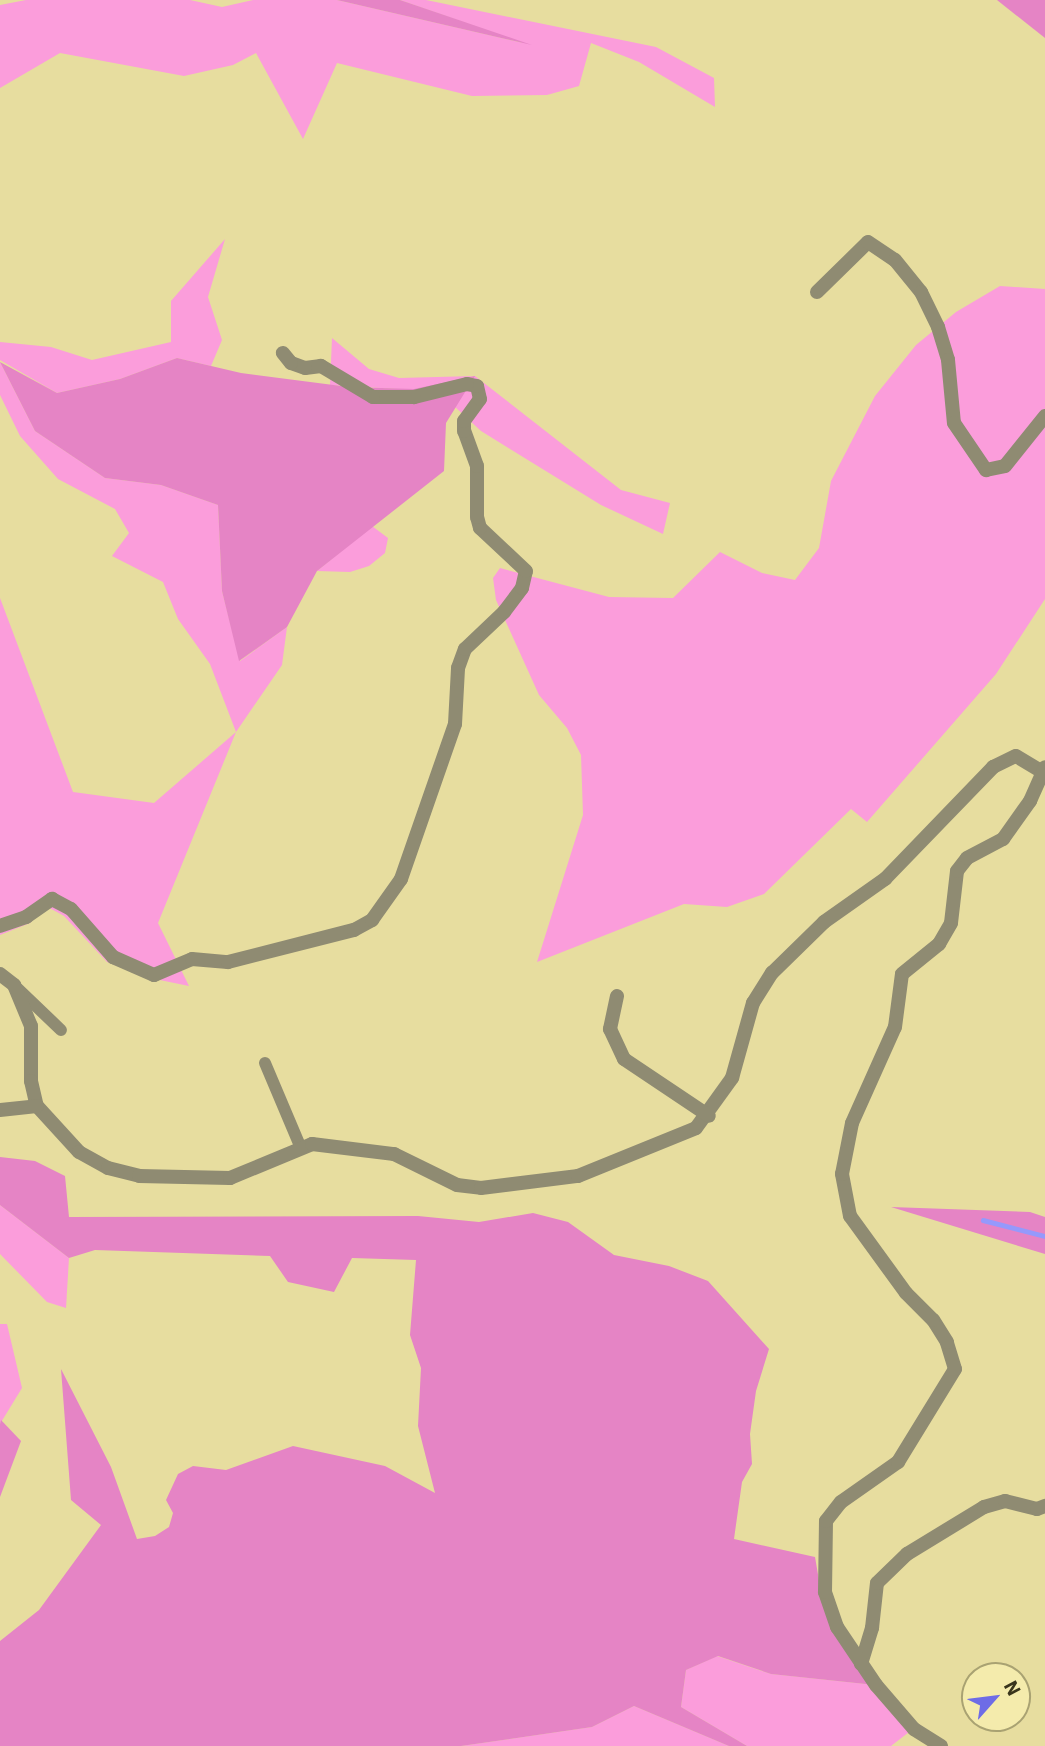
<!DOCTYPE html>
<style>
body{margin:0}
#map{position:relative;width:1045px;height:1746px;overflow:hidden;background:#e7dd9f;font-family:"IBM Plex Sans",sans-serif}
div>[style]{position:absolute}
[style*='--x']{left:calc(var(--x)*1px);top:calc(var(--y)*1px);width:calc(var(--w)*1px);rotate:calc(var(--a)*1deg)}
.green>*{inset:0;background:#fb9ddb}
.forest>*{inset:0;background:#e584c5}
.stream>*{height:4.5px;margin:-2.25px;padding:0 2.25px;transform-origin:2.25px;border-radius:2.25px;background:#9599fc}
.pedestrian>*{height:12px;margin:-6px;padding:0 6px;transform-origin:6px;border-radius:6px;background:#8f8b72}
.minor>*{height:14px;margin:-7px;padding:0 7px;transform-origin:7px;border-radius:7px;background:#8f8b72}
.tertiary>*{height:14px;margin:-7px;padding:0 7px;transform-origin:7px;border-radius:7px;background:#8f8b72}
span{translate:-50% -50%;white-space:nowrap;text-align:center;line-height:1.15;-webkit-text-stroke:6px #f4ebac;paint-order:stroke}
.north{position:absolute;left:961px;top:1662px;width:70px;height:70px;box-sizing:border-box;background:#f4ebac;border:2px solid #a9a272;border-radius:50%;rotate:62deg;font-size:19px;font-weight:700;line-height:28px;text-align:center;color:#39351c}
.north::after{content:'';display:block;margin:auto;width:24px;height:32px;background:#6e6ce6;clip-path:polygon(50% 0,100% 100%,50% 72%,0 100%)}
</style>
<div id="map">
<div class="green">
<div style="clip-path:polygon(26px 0,190px 0,222px 7px,253px 0,337px 0,523px 43px,400px 0,426px 0,656px 47px,714px 78px,715px 107px,639px 62px,591px 43px,579px 86px,547px 95px,472px 96px,337px 63px,303px 139px,256px 53px,233px 65px,184px 76px,60px 53px,0 88px,0 5px)"></div>
<div style="clip-path:polygon(225px 239px,208px 297px,222px 340px,211px 366px,177px 358px,120px 379px,57px 393px,0 360px,0 342px,51px 347px,92px 360px,171px 342px,171px 301px)"></div>
<div style="clip-path:polygon(1000px 286px,1045px 289px,1045px 599px,996px 674px,867px 822px,851px 809px,764px 894px,727px 907px,684px 904px,537px 962px,583px 815px,581px 755px,567px 728px,539px 695px,496px 600px,493px 578px,500px 568px,609px 597px,673px 598px,720px 552px,762px 573px,795px 580px,819px 548px,831px 481px,875px 396px,916px 345px,956px 312px)"></div>
<div style="clip-path:polygon(332px 338px,369px 369px,399px 378px,475px 376px,621px 490px,670px 503px,663px 534px,601px 505px,481px 431px,454px 406px,474px 376px,414px 390px,330px 385px)"></div>
<div style="clip-path:polygon(0 362px,35px 431px,105px 478px,161px 485px,218px 505px,222px 591px,240px 661px,287px 627px,282px 665px,236px 732px,158px 923px,189px 986px,150px 978px,107px 962px,64px 916px,46px 906px,30px 923px,0 935px,0 598px,73px 792px,154px 803px,236px 732px,210px 664px,178px 619px,163px 582px,112px 556px,129px 533px,115px 509px,58px 479px,20px 436px,0 395px)"></div>
<div style="clip-path:polygon(372px 526px,388px 538px,385px 553px,369px 566px,350px 572px,317px 571px)"></div>
<div style="clip-path:polygon(0 1205px,69px 1258px,66px 1308px,47px 1302px,0 1254px)"></div>
<div style="clip-path:polygon(0 1324px,7px 1324px,22px 1388px,0 1424px)"></div>
<div style="clip-path:polygon(717px 1656px,771px 1674px,875px 1685px,913px 1729px,891px 1746px,747px 1746px,681px 1707px,686px 1670px)"></div>
<div style="clip-path:polygon(634px 1706px,729px 1746px,461px 1746px,592px 1727px)"></div>
</div>
<div class="forest">
<div style="clip-path:polygon(337px 0,400px 0,532px 45px)"></div>
<div style="clip-path:polygon(997px 0,1045px 0,1045px 38px)"></div>
<div style="clip-path:polygon(177px 358px,241px 373px,349px 387px,414px 389px,475px 376px,446px 423px,444px 471px,317px 571px,287px 627px,239px 661px,222px 591px,218px 505px,161px 485px,105px 478px,35px 431px,0 362px,57px 393px,120px 379px)"></div>
<div style="clip-path:polygon(0 1157px,35px 1161px,65px 1176px,69px 1217px,418px 1216px,479px 1222px,533px 1213px,568px 1222px,614px 1255px,669px 1266px,708px 1281px,769px 1349px,756px 1391px,750px 1434px,752px 1464px,742px 1482px,734px 1539px,815px 1557px,821px 1592px,875px 1685px,771px 1674px,718px 1656px,686px 1670px,681px 1707px,747px 1746px,729px 1746px,634px 1706px,592px 1727px,461px 1746px,0 1746px,0 1641px,39px 1610px,101px 1525px,71px 1500px,61px 1369px,111px 1467px,137px 1539px,155px 1536px,169px 1527px,173px 1513px,166px 1500px,178px 1474px,193px 1466px,226px 1470px,293px 1446px,385px 1466px,435px 1493px,418px 1426px,421px 1368px,410px 1335px,416px 1260px,352px 1258px,334px 1292px,288px 1282px,270px 1256px,95px 1250px,69px 1258px,0 1205px)"></div>
<div style="clip-path:polygon(891px 1207px,1030px 1212px,1045px 1217px,1045px 1254px)"></div>
<div style="clip-path:polygon(1px 1420px,21px 1441px,0 1497px,0 1424px)"></div>
</div>
<div class="stream">
<div style="--x:983;--y:1220;--w:64;--a:14.5"></div>
</div>
<div class="pedestrian">
<div style="--x:14;--y:985;--w:65;--a:43.8"></div>
<div style="--x:265;--y:1063;--w:90;--a:67.1"></div>
</div>
<div class="minor">
<div style="--x:817;--y:292;--w:71;--a:-44.4"></div>
<div style="--x:868;--y:242;--w:32;--a:34"></div>
<div style="--x:895;--y:260;--w:41;--a:50.9"></div>
<div style="--x:921;--y:292;--w:39;--a:64"></div>
<div style="--x:938;--y:327;--w:34;--a:73"></div>
<div style="--x:948;--y:360;--w:63;--a:84.6"></div>
<div style="--x:954;--y:423;--w:57;--a:55.8"></div>
<div style="--x:986;--y:470;--w:19;--a:-12"></div>
<div style="--x:1005;--y:466;--w:64;--a:-51.3"></div>
<div style="--x:0;--y:926;--w:28;--a:-19"></div>
<div style="--x:26;--y:917;--w:32;--a:-35"></div>
<div style="--x:52;--y:899;--w:21;--a:28"></div>
<div style="--x:71;--y:909;--w:64;--a:48.8"></div>
<div style="--x:113;--y:957;--w:45;--a:23.7"></div>
<div style="--x:154;--y:975;--w:41;--a:-22.8"></div>
<div style="--x:192;--y:959;--w:36;--a:5"></div>
<div style="--x:228;--y:962;--w:130;--a:-14.3"></div>
<div style="--x:354;--y:930;--w:21;--a:-29"></div>
<div style="--x:372;--y:920;--w:50;--a:-54.7"></div>
<div style="--x:401;--y:879;--w:164;--a:-70.8"></div>
<div style="--x:455;--y:724;--w:56;--a:-86.9"></div>
<div style="--x:458;--y:668;--w:20;--a:-70"></div>
<div style="--x:465;--y:649;--w:54;--a:-43.5"></div>
<div style="--x:504;--y:612;--w:30;--a:-53"></div>
<div style="--x:522;--y:588;--w:17;--a:-77"></div>
<div style="--x:526;--y:571;--w:63;--a:-136.9"></div>
<div style="--x:480;--y:528;--w:11;--a:-105"></div>
<div style="--x:477;--y:517;--w:51;--a:-90"></div>
<div style="--x:477;--y:466;--w:37;--a:-110"></div>
<div style="--x:464;--y:431;--w:10;--a:-90"></div>
<div style="--x:464;--y:421;--w:27;--a:-54"></div>
<div style="--x:480;--y:399;--w:13;--a:-103"></div>
<div style="--x:477;--y:386;--w:10;--a:-169"></div>
<div style="--x:467;--y:384;--w:55;--a:166.2"></div>
<div style="--x:414;--y:397;--w:41;--a:180"></div>
<div style="--x:373;--y:397;--w:61;--a:-149.2"></div>
<div style="--x:321;--y:366;--w:16;--a:173"></div>
<div style="--x:305;--y:368;--w:15;--a:-160"></div>
<div style="--x:291;--y:363;--w:13;--a:-129"></div>
<div style="--x:0;--y:974;--w:18;--a:38"></div>
<div style="--x:14;--y:985;--w:44;--a:67.5"></div>
<div style="--x:31;--y:1026;--w:55;--a:90"></div>
<div style="--x:31;--y:1081;--w:26;--a:77"></div>
<div style="--x:37;--y:1106;--w:62;--a:47.6"></div>
<div style="--x:79;--y:1152;--w:33;--a:29"></div>
<div style="--x:108;--y:1168;--w:32;--a:14"></div>
<div style="--x:139;--y:1176;--w:91;--a:1.3"></div>
<div style="--x:230;--y:1178;--w:89;--a:-22.5"></div>
<div style="--x:312;--y:1144;--w:83;--a:7"></div>
<div style="--x:394;--y:1154;--w:70;--a:26.2"></div>
<div style="--x:457;--y:1185;--w:24;--a:7"></div>
<div style="--x:481;--y:1188;--w:98;--a:-7.1"></div>
<div style="--x:578;--y:1176;--w:127;--a:-22.1"></div>
<div style="--x:696;--y:1128;--w:62;--a:-54.2"></div>
<div style="--x:732;--y:1078;--w:78;--a:-74.4"></div>
<div style="--x:753;--y:1003;--w:36;--a:-58"></div>
<div style="--x:772;--y:973;--w:73;--a:-44.4"></div>
<div style="--x:824;--y:922;--w:75;--a:-35.2"></div>
<div style="--x:885;--y:879;--w:156;--a:-46"></div>
<div style="--x:993;--y:767;--w:25;--a:-26"></div>
<div style="--x:1016;--y:756;--w:31;--a:31"></div>
<div style="--x:617;--y:996;--w:34;--a:102"></div>
<div style="--x:610;--y:1029;--w:33;--a:65"></div>
<div style="--x:624;--y:1059;--w:102;--a:33.8"></div>
<div style="--x:0;--y:1110;--w:37;--a:-6"></div>
<div style="--x:861;--y:1664;--w:38;--a:-73"></div>
<div style="--x:872;--y:1628;--w:45;--a:-83.7"></div>
<div style="--x:877;--y:1583;--w:42;--a:-44"></div>
<div style="--x:907;--y:1554;--w:90;--a:-31.4"></div>
<div style="--x:984;--y:1507;--w:22;--a:-16"></div>
<div style="--x:1005;--y:1501;--w:33;--a:14"></div>
<div style="--x:1037;--y:1509;--w:9;--a:-21"></div>
</div>
<div class="tertiary">
<div style="--x:941;--y:1746;--w:32;--a:-148"></div>
<div style="--x:914;--y:1729;--w:58;--a:-130.8"></div>
<div style="--x:876;--y:1685;--w:70;--a:-123.9"></div>
<div style="--x:837;--y:1627;--w:37;--a:-109"></div>
<div style="--x:825;--y:1592;--w:71;--a:-89.2"></div>
<div style="--x:826;--y:1521;--w:24;--a:-52"></div>
<div style="--x:841;--y:1502;--w:70;--a:-35.1"></div>
<div style="--x:898;--y:1462;--w:109;--a:-58.5"></div>
<div style="--x:955;--y:1369;--w:28;--a:-107"></div>
<div style="--x:947;--y:1342;--w:26;--a:-122"></div>
<div style="--x:933;--y:1320;--w:38;--a:-135"></div>
<div style="--x:906;--y:1293;--w:95;--a:-126"></div>
<div style="--x:850;--y:1216;--w:43;--a:-100.8"></div>
<div style="--x:842;--y:1174;--w:52;--a:-78.9"></div>
<div style="--x:852;--y:1123;--w:105;--a:-65.9"></div>
<div style="--x:895;--y:1027;--w:53;--a:-82.5"></div>
<div style="--x:902;--y:974;--w:48;--a:-39"></div>
<div style="--x:939;--y:944;--w:24;--a:-60"></div>
<div style="--x:951;--y:923;--w:52;--a:-83.4"></div>
<div style="--x:957;--y:871;--w:16;--a:-52"></div>
<div style="--x:967;--y:858;--w:41;--a:-27.8"></div>
<div style="--x:1003;--y:839;--w:47;--a:-54.6"></div>
<div style="--x:1030;--y:801;--w:37;--a:-66"></div>
</div>
<div class="north">N</div>
</div>
